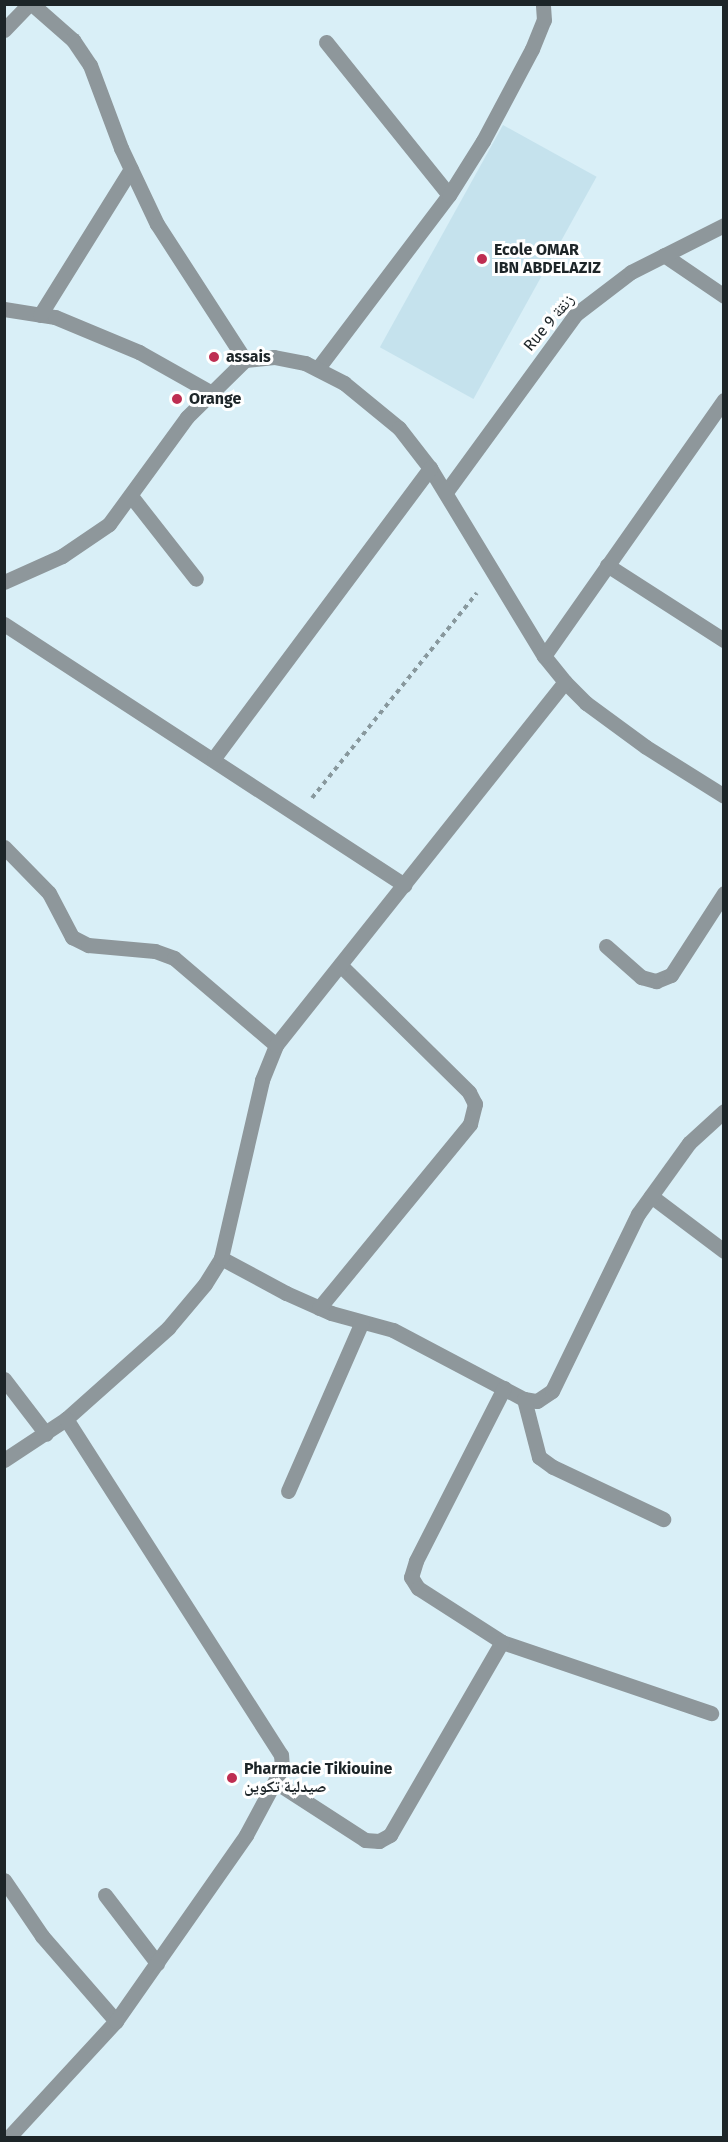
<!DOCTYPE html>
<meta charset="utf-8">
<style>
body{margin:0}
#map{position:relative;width:728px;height:2142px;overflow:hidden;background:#d9eff7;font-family:"Fira Sans","Noto Naskh Arabic",sans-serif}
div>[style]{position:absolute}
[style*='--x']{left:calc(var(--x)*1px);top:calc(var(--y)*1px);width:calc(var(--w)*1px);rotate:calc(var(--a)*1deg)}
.built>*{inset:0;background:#c5e2ed;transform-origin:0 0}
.path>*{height:4px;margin-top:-2px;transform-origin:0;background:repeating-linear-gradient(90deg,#88989d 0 4.5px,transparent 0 9px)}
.lane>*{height:15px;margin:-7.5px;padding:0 7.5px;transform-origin:7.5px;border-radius:7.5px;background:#8e979b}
.street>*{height:15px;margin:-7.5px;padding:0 7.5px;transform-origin:7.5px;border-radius:7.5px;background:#8e979b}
.dots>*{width:16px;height:16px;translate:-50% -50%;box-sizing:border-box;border:3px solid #fff;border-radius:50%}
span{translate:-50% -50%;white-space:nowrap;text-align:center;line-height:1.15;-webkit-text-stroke:6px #fff;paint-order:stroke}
.poi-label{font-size:16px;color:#1d2528;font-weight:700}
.left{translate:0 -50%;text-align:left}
.street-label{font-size:16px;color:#1d2528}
.frame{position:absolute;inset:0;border:6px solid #1d2528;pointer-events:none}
</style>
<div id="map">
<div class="built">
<div style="left:503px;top:125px;width:107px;height:254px;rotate:29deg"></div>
</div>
<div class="path">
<div style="--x:312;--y:798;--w:263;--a:-51.2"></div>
</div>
<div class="lane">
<div style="--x:4;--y:30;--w:36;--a:-46"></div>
<div style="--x:326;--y:42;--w:196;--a:51.2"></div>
<div style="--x:4;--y:309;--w:52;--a:8.9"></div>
<div style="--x:55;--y:317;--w:91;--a:22.6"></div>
<div style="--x:139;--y:352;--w:81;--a:29.4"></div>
<div style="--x:40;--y:315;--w:172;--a:-58.1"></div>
<div style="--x:131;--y:496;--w:105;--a:51.9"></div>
<div style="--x:607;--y:565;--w:139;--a:32.7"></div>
<div style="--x:4;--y:1379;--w:69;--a:52.6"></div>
<div style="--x:105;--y:1895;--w:86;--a:52.6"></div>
</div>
<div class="street">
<div style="--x:32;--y:4;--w:55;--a:41.3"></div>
<div style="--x:73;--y:40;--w:30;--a:56"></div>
<div style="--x:90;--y:65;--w:89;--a:69.5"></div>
<div style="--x:121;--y:148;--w:84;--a:64.7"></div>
<div style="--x:157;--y:224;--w:162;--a:57.1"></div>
<div style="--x:664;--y:255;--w:73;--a:34.3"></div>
<div style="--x:318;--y:368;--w:217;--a:-52.9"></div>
<div style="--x:449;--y:195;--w:64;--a:-57.8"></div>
<div style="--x:483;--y:141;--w:104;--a:-62"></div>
<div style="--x:532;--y:49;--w:31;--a:-68"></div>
<div style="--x:544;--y:20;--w:16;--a:-94"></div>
<div style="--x:446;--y:492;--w:220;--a:-53.9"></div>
<div style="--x:576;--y:314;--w:69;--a:-37.4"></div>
<div style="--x:631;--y:272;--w:104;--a:-26.8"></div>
<div style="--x:4;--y:582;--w:64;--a:-24.1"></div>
<div style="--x:62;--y:556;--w:57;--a:-34.2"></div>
<div style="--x:109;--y:524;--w:132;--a:-53.9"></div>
<div style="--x:187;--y:417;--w:81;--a:-44.5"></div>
<div style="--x:245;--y:360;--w:29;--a:-6"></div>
<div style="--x:274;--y:357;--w:32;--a:11"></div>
<div style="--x:305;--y:363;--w:44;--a:27.1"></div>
<div style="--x:344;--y:383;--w:71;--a:39.3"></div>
<div style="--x:399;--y:428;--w:51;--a:52.2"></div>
<div style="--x:430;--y:468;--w:220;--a:58.8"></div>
<div style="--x:544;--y:656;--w:33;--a:51"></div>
<div style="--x:565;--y:682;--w:30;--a:45"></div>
<div style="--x:586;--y:703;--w:74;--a:36.3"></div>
<div style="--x:646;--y:747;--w:92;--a:32.1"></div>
<div style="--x:4;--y:624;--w:478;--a:33.1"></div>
<div style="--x:544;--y:656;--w:313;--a:-54.9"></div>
<div style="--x:214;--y:758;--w:362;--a:-53.3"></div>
<div style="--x:4;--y:847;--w:64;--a:45.6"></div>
<div style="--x:49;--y:893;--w:50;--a:62.4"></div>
<div style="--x:72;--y:937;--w:18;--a:27"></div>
<div style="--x:88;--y:945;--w:67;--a:5.1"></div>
<div style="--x:155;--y:951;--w:20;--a:20"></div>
<div style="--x:174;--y:958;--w:134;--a:40.5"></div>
<div style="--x:606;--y:946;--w:47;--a:41.5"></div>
<div style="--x:641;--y:977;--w:16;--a:15"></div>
<div style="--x:656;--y:981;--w:16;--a:-22"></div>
<div style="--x:671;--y:975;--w:98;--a:-57.1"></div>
<div style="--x:651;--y:1196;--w:91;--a:37"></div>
<div style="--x:221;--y:1258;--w:74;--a:28.3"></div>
<div style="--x:286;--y:1293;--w:49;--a:24"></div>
<div style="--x:331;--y:1313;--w:64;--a:15.3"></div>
<div style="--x:393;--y:1330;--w:148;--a:27.8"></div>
<div style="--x:524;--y:1399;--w:13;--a:9"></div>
<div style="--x:537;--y:1401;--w:18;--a:-34"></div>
<div style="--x:552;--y:1391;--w:197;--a:-64.1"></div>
<div style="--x:638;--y:1214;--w:87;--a:-54.3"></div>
<div style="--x:689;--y:1143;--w:47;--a:-42.4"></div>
<div style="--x:319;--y:1308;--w:238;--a:-50.6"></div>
<div style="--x:470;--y:1124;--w:21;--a:-76"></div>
<div style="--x:475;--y:1104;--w:13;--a:-117"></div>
<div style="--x:469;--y:1092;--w:181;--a:-135.4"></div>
<div style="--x:504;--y:1388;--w:194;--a:117"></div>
<div style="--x:416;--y:1561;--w:17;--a:107"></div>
<div style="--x:411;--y:1577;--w:13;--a:58"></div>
<div style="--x:418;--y:1588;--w:100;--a:32.7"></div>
<div style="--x:502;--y:1642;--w:221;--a:18.8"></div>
<div style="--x:524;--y:1399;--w:60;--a:75.5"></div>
<div style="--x:539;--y:1457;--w:17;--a:36"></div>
<div style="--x:553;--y:1467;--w:122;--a:25.3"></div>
<div style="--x:4;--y:1460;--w:74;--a:-33.5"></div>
<div style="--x:66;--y:1419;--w:137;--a:-41.7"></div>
<div style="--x:168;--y:1328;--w:57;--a:-49.9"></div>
<div style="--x:205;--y:1284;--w:31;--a:-58"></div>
<div style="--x:221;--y:1258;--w:183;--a:-77"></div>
<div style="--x:262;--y:1080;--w:38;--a:-68"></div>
<div style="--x:276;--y:1045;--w:464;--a:-51.5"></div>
<div style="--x:288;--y:1491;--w:184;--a:-66.4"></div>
<div style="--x:277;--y:1783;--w:105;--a:32.9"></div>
<div style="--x:365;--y:1840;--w:14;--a:4"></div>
<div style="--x:379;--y:1841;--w:13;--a:-29"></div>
<div style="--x:390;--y:1835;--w:223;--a:-59.9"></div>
<div style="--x:4;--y:1880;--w:68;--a:55.8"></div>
<div style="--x:42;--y:1936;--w:113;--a:49"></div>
<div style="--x:8;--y:2138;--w:159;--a:-47.3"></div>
<div style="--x:116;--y:2021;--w:227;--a:-55"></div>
<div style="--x:246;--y:1835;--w:76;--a:-61.8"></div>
<div style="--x:282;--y:1768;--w:13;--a:-94"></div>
<div style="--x:281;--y:1755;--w:399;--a:-122.6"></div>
</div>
<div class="dots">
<div style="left:482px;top:259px;background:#be2e52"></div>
<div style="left:214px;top:357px;background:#be2e52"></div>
<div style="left:177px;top:399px;background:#be2e52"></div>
<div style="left:232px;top:1778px;background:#be2e52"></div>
</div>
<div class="poi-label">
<span class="left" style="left:494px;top:259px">Ecole OMAR<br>IBN ABDELAZIZ</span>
<span class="left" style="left:226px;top:357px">assais</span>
<span class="left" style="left:189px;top:399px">Orange</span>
<span class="left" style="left:244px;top:1778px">Pharmacie Tikiouine<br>صيدلية تكوين</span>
</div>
<div class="street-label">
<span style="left:549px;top:323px;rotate:-50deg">Rue 9 زنقة</span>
</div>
<div class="frame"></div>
</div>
